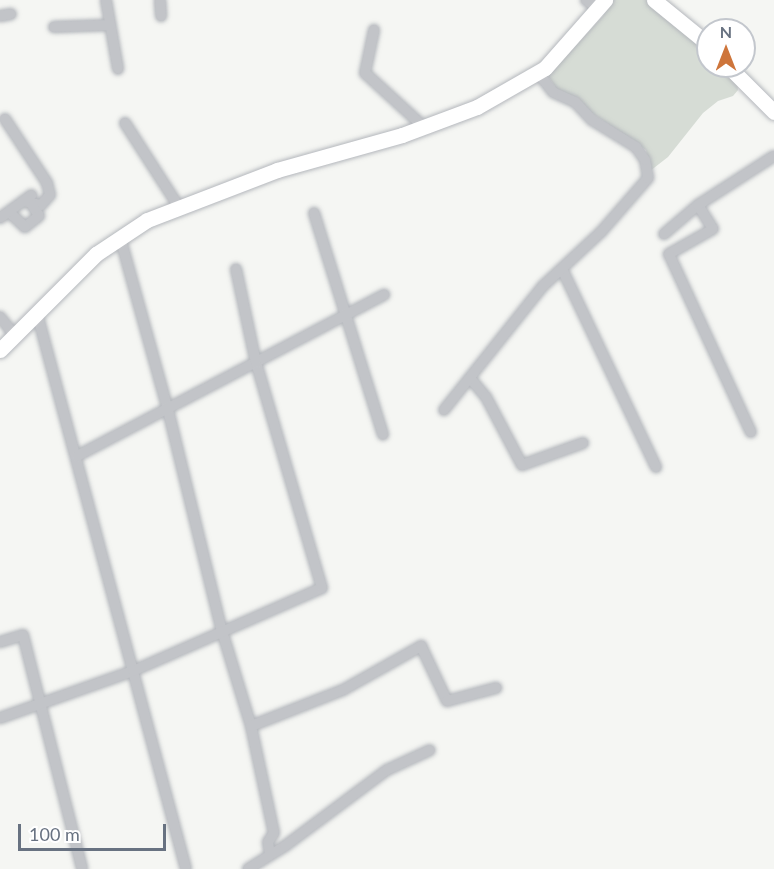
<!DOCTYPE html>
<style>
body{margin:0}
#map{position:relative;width:774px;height:869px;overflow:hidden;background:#f5f6f3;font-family:Lato,sans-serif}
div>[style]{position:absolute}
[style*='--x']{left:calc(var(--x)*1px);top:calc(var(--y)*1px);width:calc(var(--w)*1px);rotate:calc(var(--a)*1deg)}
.green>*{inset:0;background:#d6dcd5}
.roads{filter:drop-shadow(0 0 2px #b4b7bc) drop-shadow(0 0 2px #b4b7bc)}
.street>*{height:10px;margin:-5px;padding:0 5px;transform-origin:5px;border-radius:5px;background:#c2c4c8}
.secondary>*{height:15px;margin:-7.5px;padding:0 7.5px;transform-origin:7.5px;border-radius:7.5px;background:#fff}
span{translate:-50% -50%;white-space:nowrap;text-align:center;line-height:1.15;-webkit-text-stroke:6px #fff;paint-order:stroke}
.north{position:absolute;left:696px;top:18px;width:60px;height:60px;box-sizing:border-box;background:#fff;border:2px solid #c3c7cd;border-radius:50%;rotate:0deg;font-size:16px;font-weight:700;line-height:24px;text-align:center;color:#687281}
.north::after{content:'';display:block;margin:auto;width:21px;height:27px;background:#ce753b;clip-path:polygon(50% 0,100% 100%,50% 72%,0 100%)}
.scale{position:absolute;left:18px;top:824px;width:148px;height:27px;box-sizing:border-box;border:3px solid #687281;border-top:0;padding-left:8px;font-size:18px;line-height:21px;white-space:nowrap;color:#687281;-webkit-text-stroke:4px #fff;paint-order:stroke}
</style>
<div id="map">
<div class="green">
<div style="clip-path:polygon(612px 0,646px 0,708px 50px,708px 66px,723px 66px,737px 82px,738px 90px,733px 96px,718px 101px,703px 113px,668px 157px,650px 171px,646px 150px,557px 89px,548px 76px,603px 16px)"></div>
</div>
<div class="roads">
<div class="street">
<div style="--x:106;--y:0;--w:70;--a:80.1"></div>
<div style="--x:160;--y:0;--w:16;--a:86"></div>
<div style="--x:586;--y:0;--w:17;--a:33"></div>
<div style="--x:0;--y:16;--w:11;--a:-10"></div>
<div style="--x:54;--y:27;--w:56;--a:-2"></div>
<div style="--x:374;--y:30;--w:44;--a:101.8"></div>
<div style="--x:365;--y:73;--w:80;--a:42.5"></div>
<div style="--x:5;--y:119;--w:77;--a:56.7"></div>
<div style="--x:47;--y:183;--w:12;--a:76"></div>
<div style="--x:50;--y:195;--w:13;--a:132"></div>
<div style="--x:41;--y:205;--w:17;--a:-167"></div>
<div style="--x:24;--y:201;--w:7;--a:16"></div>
<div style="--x:31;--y:203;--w:15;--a:58"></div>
<div style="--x:39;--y:216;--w:18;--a:142"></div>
<div style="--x:25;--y:227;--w:22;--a:-137"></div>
<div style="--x:125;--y:123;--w:100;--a:57.3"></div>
<div style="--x:698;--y:205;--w:28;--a:58"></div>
<div style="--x:713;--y:229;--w:51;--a:150.4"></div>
<div style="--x:669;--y:254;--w:196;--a:65.3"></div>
<div style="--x:314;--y:213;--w:232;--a:72.7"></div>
<div style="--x:0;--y:218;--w:39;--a:-36"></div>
<div style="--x:664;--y:234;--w:45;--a:-40.5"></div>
<div style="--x:698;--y:205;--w:90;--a:-32.8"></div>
<div style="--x:120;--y:237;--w:180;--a:74.5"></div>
<div style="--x:168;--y:410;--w:228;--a:76.3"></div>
<div style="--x:222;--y:631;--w:99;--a:73"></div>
<div style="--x:251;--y:726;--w:109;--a:77.9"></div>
<div style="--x:274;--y:833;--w:11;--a:124"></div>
<div style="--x:268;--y:842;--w:13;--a:81"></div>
<div style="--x:563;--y:271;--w:217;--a:64.6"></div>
<div style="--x:0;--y:317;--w:26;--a:51"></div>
<div style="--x:38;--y:317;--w:571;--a:74.99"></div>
<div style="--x:470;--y:378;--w:25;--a:50"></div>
<div style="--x:486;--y:397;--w:77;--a:62.1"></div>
<div style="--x:522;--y:465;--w:65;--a:-19.8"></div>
<div style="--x:444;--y:410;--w:159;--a:-51.4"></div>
<div style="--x:543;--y:286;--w:79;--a:-43"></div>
<div style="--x:601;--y:232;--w:72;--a:-49"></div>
<div style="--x:648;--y:178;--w:18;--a:-99"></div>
<div style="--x:645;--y:160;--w:16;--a:-125"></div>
<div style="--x:636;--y:147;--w:52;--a:-148.5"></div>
<div style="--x:592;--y:120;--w:25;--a:-133"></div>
<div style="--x:575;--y:102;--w:24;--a:-156"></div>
<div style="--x:553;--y:92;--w:24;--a:-128"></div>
<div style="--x:77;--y:456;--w:347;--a:-27.7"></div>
<div style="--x:0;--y:642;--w:24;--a:-17"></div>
<div style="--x:23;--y:635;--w:241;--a:75.8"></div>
<div style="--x:0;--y:718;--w:141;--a:-19.5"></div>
<div style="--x:133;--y:671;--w:206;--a:-23.7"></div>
<div style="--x:322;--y:588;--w:234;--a:-106.3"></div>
<div style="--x:256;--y:363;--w:96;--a:-102"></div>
<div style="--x:251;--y:726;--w:99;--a:-21.4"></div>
<div style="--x:343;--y:690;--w:90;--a:-29.4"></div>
<div style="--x:421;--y:646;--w:61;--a:64.7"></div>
<div style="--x:447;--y:701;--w:51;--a:-14.9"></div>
<div style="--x:248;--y:869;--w:44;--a:-31.9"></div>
<div style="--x:285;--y:846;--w:127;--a:-36.7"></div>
<div style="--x:387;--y:770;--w:47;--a:-24.9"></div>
</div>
<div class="secondary">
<div style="--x:654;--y:0;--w:70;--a:39.2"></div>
<div style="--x:728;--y:66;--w:65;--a:45"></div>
<div style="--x:0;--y:350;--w:136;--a:-45"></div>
<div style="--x:96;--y:254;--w:61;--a:-33.7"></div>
<div style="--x:147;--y:220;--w:139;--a:-21"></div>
<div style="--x:277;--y:170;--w:130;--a:-15.6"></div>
<div style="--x:402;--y:135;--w:80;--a:-20.5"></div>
<div style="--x:477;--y:107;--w:78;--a:-29.8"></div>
<div style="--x:545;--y:68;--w:91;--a:-48.6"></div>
</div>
</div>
<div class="north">N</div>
<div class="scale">100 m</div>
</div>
